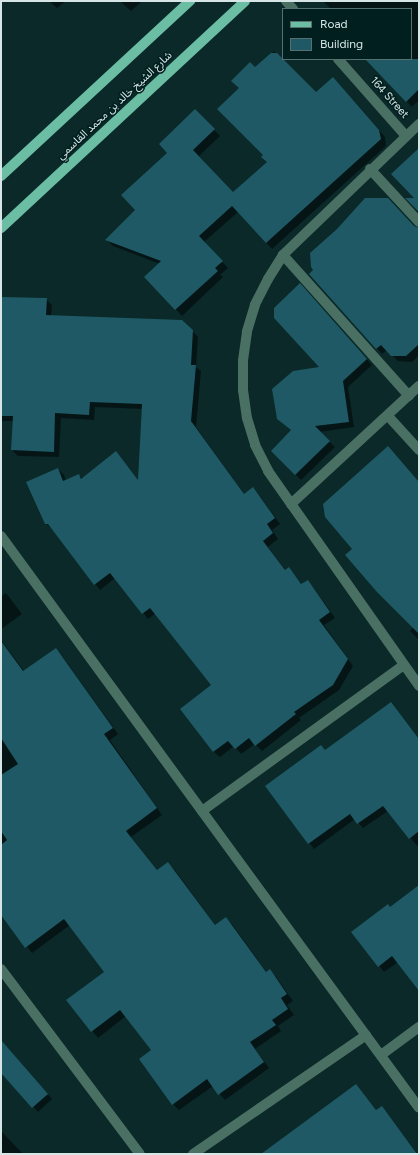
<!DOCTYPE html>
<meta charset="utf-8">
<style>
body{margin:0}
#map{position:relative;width:420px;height:1155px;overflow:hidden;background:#0a2928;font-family:Figtree,"Noto Sans Arabic",sans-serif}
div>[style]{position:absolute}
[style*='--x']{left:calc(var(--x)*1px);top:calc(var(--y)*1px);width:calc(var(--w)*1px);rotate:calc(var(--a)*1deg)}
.shadow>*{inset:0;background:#0007}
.building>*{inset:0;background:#1e5965}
.minor>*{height:10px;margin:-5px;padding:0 5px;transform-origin:5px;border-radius:5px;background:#4a7064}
.major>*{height:10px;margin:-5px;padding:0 5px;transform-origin:5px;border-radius:5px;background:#6bbda4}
span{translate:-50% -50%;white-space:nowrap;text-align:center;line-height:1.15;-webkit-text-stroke:3px #011f1f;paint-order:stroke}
.street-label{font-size:11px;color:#d6e6e6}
.frame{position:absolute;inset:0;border:2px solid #d6e6e6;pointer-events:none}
.legend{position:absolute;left:282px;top:8px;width:130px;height:52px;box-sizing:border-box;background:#011f1f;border:1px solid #566f6f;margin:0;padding:5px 7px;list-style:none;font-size:12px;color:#d6e6e6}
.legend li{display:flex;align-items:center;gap:8px;height:20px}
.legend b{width:20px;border:1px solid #566f6f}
</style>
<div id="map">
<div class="shadow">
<div style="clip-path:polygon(49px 1px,66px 1px,57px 8px)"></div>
<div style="clip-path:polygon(120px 1px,142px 1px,131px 11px)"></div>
<div style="clip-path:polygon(323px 1px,419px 1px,419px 100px,412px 107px,367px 59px,411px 59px,411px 9px,331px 9px)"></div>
<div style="clip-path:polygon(274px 51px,316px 94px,339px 84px,385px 137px,386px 146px,272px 249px,238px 212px,204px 242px,228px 268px,220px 275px,223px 277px,182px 316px,146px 277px,160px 264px,113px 246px,107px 240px,137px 210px,195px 111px,220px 136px,199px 156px,233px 194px,268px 162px,241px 88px,255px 68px)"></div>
<div style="clip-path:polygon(415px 228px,419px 229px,419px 355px,412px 362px,398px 361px,387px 350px,382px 354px,310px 274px)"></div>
<div style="clip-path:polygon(305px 290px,372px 365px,348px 387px,354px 427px,319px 432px,335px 447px,301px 480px,273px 451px,292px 431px,278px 419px,321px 368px)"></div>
<div style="clip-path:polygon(1px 298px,46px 299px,52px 305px,51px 317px,192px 331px,198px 337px,196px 367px,201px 371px,196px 427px,244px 494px,258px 494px,280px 524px,272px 530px,278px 539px,268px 547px,286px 571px,289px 568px,302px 585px,308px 581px,313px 587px,335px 618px,324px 625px,353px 666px,339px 690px,299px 718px,301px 720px,262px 751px,255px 744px,241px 754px,234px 746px,220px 757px,214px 752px,182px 709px,212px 685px,156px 613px,148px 619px,115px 578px,100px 590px,53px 529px,46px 524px,58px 469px,64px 475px,66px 481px,79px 475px,83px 479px,116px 452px,139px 481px,142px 409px,95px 407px,94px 420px,61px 418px,59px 457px,18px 456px,12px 450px,14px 421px,1px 421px)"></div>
<div style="clip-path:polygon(419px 484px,419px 640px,410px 631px,414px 627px)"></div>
<div style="clip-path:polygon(6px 593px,22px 614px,1px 629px,1px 596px)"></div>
<div style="clip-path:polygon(1px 640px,24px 671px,56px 650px,62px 656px,118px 734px,110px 740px,162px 815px,131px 837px,158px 871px,168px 863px,174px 869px,216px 926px,226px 918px,232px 924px,267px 973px,270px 971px,276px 977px,293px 1001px,287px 1005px,294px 1015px,278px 1026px,281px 1031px,255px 1049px,269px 1068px,225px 1100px,213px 1086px,179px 1110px,173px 1104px,152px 1050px,126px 1016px,98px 1038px,68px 1000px,105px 972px,70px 925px,32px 953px,1px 914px)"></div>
<div style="clip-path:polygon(391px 703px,419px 739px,419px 848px,388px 811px,363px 828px,355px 819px,314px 849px,266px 786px,326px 751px)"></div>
<div style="clip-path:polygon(419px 886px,419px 989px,398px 962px,384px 972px,353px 932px,391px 908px)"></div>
<div style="clip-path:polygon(1px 1042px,52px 1099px,38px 1112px,1px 1071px)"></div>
<div style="clip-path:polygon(356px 1086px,377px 1111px,381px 1107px,387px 1113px,417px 1154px,262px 1154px)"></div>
<div style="clip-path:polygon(1px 1131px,3px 1133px,23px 1154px,1px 1154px)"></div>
</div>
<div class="building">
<div style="clip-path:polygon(271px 53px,277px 53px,316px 92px,333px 77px,379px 130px,381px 139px,266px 243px,232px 206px,199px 236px,223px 261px,215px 268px,218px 271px,175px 310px,144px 277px,161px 261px,105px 240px,135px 210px,121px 195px,167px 153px,159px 144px,195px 109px,215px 129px,193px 150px,233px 192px,267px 162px,261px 157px,263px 155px,217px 109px,239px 88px,231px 81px,250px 62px,255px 67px)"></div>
<div style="clip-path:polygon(365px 59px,419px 59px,419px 89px,406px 102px)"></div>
<div style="clip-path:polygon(419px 148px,419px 212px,405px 198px,414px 198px,391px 174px)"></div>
<div style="clip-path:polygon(365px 198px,388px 198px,414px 226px,419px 228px,419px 344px,406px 356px,391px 356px,381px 345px,376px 349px,309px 274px,313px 270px,311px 267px,310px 253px,337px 229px)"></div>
<div style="clip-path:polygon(300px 283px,367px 359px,343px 381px,349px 422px,315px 426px,330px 441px,295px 475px,271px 451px,291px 430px,277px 419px,272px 389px,293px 371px,319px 367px,274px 318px,274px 308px)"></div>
<div style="clip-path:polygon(1px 297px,47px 298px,46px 315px,182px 320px,193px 330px,191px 365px,196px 365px,191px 421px,244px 494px,253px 487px,275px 518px,267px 524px,273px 533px,263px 541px,285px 570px,289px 567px,301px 584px,308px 580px,330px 612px,319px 620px,348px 659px,333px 685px,294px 712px,296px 714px,255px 746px,249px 738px,235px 749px,228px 741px,213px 752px,180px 709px,211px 685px,150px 608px,142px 614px,110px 573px,94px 585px,48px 524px,45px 524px,26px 482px,58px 468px,63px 481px,79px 474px,81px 479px,116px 451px,138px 480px,142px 404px,90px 402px,89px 415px,55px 413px,54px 452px,11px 450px,13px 416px,1px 416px)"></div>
<div style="clip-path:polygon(388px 446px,419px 482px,419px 634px,377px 592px,345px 555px,352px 549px,325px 517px,323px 504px)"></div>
<div style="clip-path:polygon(1px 641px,23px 671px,56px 648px,113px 728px,104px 734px,157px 808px,126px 831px,157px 870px,168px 862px,215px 925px,226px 917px,266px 972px,270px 969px,287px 994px,281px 998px,288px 1009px,272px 1020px,276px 1025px,250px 1042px,264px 1062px,218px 1095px,207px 1079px,172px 1105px,139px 1059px,151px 1050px,120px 1010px,91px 1032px,66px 1000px,104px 972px,64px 919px,25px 948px,1px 915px,1px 845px,7px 840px,1px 831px,1px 775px,18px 764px,1px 738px)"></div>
<div style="clip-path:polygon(391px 702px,419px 739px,419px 831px,409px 839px,383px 806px,357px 824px,350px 814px,308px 844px,265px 786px,321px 745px,325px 750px)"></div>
<div style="clip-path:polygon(419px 885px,419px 991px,392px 956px,378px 967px,351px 932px,388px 904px,390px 907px)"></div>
<div style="clip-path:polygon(1px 1040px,48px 1094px,32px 1108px,1px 1073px)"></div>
<div style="clip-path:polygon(356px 1084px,376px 1110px,382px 1106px,417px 1154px,261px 1154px)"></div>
</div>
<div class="minor">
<div style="--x:286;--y:1;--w:11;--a:49"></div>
<div style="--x:338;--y:59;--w:103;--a:48.6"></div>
<div style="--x:419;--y:124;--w:189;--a:136.1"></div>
<div style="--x:283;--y:255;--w:28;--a:122"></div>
<div style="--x:268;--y:279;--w:29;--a:117"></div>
<div style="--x:255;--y:305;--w:28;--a:107"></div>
<div style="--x:247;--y:332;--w:29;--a:98"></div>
<div style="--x:243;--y:361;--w:29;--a:90"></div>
<div style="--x:243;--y:390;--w:28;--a:82"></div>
<div style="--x:247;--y:418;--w:28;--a:73"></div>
<div style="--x:255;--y:445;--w:29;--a:63"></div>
<div style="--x:268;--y:471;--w:263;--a:54.9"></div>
<div style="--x:370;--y:169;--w:72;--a:47.2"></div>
<div style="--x:283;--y:255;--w:189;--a:48.2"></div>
<div style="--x:388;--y:416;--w:46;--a:47.6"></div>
<div style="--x:291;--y:504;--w:174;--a:-42.7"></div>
<div style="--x:1;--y:536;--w:708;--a:53.84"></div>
<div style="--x:202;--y:811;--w:249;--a:-35.9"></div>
<div style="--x:1;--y:969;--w:231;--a:53.1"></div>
<div style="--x:381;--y:1055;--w:47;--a:-36.4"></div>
<div style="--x:193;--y:1154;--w:210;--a:-34.5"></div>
</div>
<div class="major">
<div style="--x:1;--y:176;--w:258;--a:-42.8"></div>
<div style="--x:1;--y:228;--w:333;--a:-42.9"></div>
</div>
<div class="street-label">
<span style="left:389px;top:98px;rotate:48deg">164 Street</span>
<span style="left:115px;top:106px;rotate:-43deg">شارع الشيخ خالد بن محمد القاسمي</span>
</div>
<div class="frame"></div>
<ul class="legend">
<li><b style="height:5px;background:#6bbda4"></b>Road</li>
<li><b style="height:11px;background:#1e5965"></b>Building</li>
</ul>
</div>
